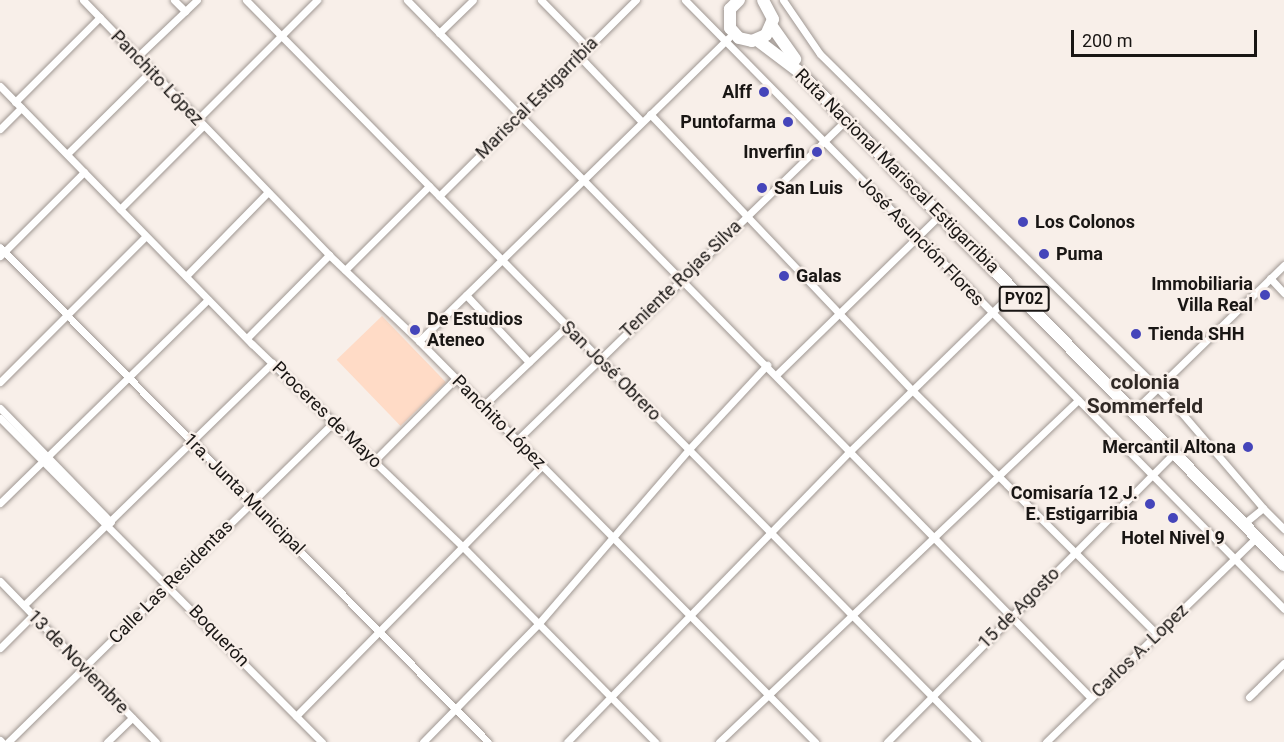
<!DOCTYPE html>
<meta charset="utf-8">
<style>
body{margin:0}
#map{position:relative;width:1284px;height:742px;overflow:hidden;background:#f8efe9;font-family:Roboto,sans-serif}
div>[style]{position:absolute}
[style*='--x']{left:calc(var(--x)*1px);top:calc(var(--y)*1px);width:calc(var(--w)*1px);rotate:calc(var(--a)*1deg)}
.green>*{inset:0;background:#ffdbc6;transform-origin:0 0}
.roads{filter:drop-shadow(0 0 2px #9f9792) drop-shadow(0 0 2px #9f9792)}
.minor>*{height:7px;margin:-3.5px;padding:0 3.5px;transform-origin:3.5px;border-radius:3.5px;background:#fff}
.trunk>*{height:12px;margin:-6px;padding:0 6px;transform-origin:6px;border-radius:6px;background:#fff}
.dots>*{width:16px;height:16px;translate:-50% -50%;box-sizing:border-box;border:3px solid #f8efe9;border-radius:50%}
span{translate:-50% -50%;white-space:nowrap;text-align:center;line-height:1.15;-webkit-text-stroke:5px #f8efe9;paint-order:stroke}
.shield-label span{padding:2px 4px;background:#f8efe9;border:2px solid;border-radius:4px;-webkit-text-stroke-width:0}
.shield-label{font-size:16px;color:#191614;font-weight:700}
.street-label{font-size:18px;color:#191614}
.poi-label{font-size:18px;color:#191614;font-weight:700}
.right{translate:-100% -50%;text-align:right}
.left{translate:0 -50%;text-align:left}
.quarter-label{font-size:21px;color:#302925;font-weight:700}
.scale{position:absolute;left:1071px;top:30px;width:186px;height:27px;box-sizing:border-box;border:3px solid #191614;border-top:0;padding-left:8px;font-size:18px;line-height:21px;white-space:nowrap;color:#191614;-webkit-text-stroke:4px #f8efe9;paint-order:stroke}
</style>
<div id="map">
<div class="green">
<div style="left:382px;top:316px;width:92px;height:63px;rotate:46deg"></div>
</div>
<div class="roads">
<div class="minor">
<div style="--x:83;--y:0;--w:354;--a:46"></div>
<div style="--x:329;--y:255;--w:124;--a:43.7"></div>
<div style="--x:419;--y:341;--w:564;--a:45.36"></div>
<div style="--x:174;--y:0;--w:16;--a:45"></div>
<div style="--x:246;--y:0;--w:1042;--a:45.43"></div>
<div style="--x:407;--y:0;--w:977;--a:45.58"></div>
<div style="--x:541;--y:0;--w:67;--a:45.6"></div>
<div style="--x:685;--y:0;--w:854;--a:45.47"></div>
<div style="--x:783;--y:0;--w:65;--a:55.6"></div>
<div style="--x:820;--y:54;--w:498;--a:44.7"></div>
<div style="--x:1174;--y:404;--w:137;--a:49.4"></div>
<div style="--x:1263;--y:508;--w:19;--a:141"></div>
<div style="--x:439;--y:33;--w:47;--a:-44.1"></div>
<div style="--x:579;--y:56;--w:91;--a:46.3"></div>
<div style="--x:136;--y:58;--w:84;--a:-43.6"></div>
<div style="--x:0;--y:86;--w:361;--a:45.7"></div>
<div style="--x:252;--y:344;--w:293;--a:43.9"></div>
<div style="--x:463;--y:547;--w:274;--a:45.4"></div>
<div style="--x:15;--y:102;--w:120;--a:-45"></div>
<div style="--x:650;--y:114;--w:381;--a:46.5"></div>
<div style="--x:912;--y:390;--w:346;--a:44.9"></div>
<div style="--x:197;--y:120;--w:170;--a:-45"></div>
<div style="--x:0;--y:129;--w:30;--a:-45"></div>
<div style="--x:67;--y:154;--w:117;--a:-44.7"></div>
<div style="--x:439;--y:196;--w:278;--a:-44.9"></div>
<div style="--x:120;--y:209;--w:117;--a:-45"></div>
<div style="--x:0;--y:247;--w:695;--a:45.41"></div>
<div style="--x:0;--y:256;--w:119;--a:-45"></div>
<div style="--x:345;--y:270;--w:119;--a:-45"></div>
<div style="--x:186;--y:276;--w:117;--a:-45.7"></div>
<div style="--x:1270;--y:278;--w:21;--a:47"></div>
<div style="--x:466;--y:295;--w:92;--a:46.8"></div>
<div style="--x:247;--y:338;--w:117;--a:-45.3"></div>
<div style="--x:419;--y:341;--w:433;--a:-44.4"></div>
<div style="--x:776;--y:375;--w:229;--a:-44.3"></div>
<div style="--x:0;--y:382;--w:206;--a:-45"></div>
<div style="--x:483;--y:406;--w:116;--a:-43.6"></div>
<div style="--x:0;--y:408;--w:159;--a:45.8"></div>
<div style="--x:1137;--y:408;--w:205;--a:-44.2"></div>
<div style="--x:0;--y:418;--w:457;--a:45.2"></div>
<div style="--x:517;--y:440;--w:459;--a:-44.2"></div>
<div style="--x:374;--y:461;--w:117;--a:-45.3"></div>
<div style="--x:0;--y:503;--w:291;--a:-44.4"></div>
<div style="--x:1263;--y:508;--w:30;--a:45"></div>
<div style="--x:0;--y:581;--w:224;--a:45.9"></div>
<div style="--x:24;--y:605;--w:347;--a:-44.3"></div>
<div style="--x:0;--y:648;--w:47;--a:-45"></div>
<div style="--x:1249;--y:697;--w:49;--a:-44.2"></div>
<div style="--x:296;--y:716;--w:351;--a:-45.5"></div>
<div style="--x:0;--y:740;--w:3;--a:45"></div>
<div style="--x:8;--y:742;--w:457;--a:-44.5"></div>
<div style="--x:107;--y:742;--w:35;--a:-44"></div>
<div style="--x:423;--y:742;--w:166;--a:-45.7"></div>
<div style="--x:539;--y:623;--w:230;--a:-49.2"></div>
<div style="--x:689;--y:449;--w:115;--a:-47.1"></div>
<div style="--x:567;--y:742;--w:406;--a:-45.8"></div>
<div style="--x:850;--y:451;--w:231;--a:-44.3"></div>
<div style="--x:719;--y:742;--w:496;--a:-43.6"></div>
<div style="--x:887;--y:742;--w:407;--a:-45.2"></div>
<div style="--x:1046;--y:742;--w:293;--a:-44.2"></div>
</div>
<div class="trunk">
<div style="--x:739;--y:0;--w:13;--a:135"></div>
<div style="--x:730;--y:9;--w:19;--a:90"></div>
<div style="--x:730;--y:28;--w:13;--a:48"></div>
<div style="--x:739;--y:38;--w:13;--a:13"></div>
<div style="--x:752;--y:41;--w:15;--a:-23"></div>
<div style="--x:766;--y:35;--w:17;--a:-66"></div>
<div style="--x:773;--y:19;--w:21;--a:-118"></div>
<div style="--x:771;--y:25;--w:42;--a:54.8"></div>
<div style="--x:757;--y:40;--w:51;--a:37.1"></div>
<div style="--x:798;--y:71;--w:693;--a:45.47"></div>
</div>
</div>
<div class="dots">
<div style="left:764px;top:92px;background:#4545ba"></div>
<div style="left:788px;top:122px;background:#4545ba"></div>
<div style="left:817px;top:152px;background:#4545ba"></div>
<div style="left:762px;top:188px;background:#4545ba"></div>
<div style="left:1023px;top:222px;background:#4545ba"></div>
<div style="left:1044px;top:254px;background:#4545ba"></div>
<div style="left:784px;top:276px;background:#4545ba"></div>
<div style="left:1265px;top:295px;background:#4545ba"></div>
<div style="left:415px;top:330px;background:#4545ba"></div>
<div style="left:1136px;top:334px;background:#4545ba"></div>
<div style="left:1248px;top:447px;background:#4545ba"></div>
<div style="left:1150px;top:504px;background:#4545ba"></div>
<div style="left:1173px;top:518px;background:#4545ba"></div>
</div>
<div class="shield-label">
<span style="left:1024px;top:299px">PY02</span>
</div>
<div class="street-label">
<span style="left:157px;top:78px;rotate:46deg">Panchito López</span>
<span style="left:537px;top:98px;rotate:-45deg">Mariscal Estigarribia</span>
<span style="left:897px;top:171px;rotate:45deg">Ruta Nacional Mariscal Estigarribia</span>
<span style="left:921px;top:241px;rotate:46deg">José Asunción Flores</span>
<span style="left:681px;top:279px;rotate:-44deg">Teniente Rojas Silva</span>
<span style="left:611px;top:371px;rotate:45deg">San José Obrero</span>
<span style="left:327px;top:415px;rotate:44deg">Proceres de Mayo</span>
<span style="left:499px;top:422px;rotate:45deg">Panchito López</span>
<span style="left:244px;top:494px;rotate:45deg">1ra. Junta Municipal</span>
<span style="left:171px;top:582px;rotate:-45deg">Calle Las Residentas</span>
<span style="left:1019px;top:608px;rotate:-45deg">15 de Agosto</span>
<span style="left:219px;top:636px;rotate:46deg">Boquerón</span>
<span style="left:1140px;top:651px;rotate:-44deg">Carlos A. Lopez</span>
<span style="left:78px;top:662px;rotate:46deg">13 de Noviembre</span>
</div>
<div class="poi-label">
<span class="right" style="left:752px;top:92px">Alff</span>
<span class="right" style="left:776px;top:122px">Puntofarma</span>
<span class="right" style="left:805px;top:152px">Inverfin</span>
<span class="left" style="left:774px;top:188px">San Luis</span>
<span class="left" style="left:1035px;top:222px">Los Colonos</span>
<span class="left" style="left:1056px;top:254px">Puma</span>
<span class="left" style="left:796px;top:276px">Galas</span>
<span class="right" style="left:1253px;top:295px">Immobiliaria<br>Villa Real</span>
<span class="left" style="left:427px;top:330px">De Estudios<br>Ateneo</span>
<span class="left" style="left:1148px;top:334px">Tienda SHH</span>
<span class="right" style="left:1236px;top:447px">Mercantil Altona</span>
<span class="right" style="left:1138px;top:504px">Comisaría 12 J.<br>E. Estigarribia</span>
<span style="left:1173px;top:538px">Hotel Nivel 9</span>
</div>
<div class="quarter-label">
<span style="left:1145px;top:394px">colonia<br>Sommerfeld</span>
</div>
<div class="scale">200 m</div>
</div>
